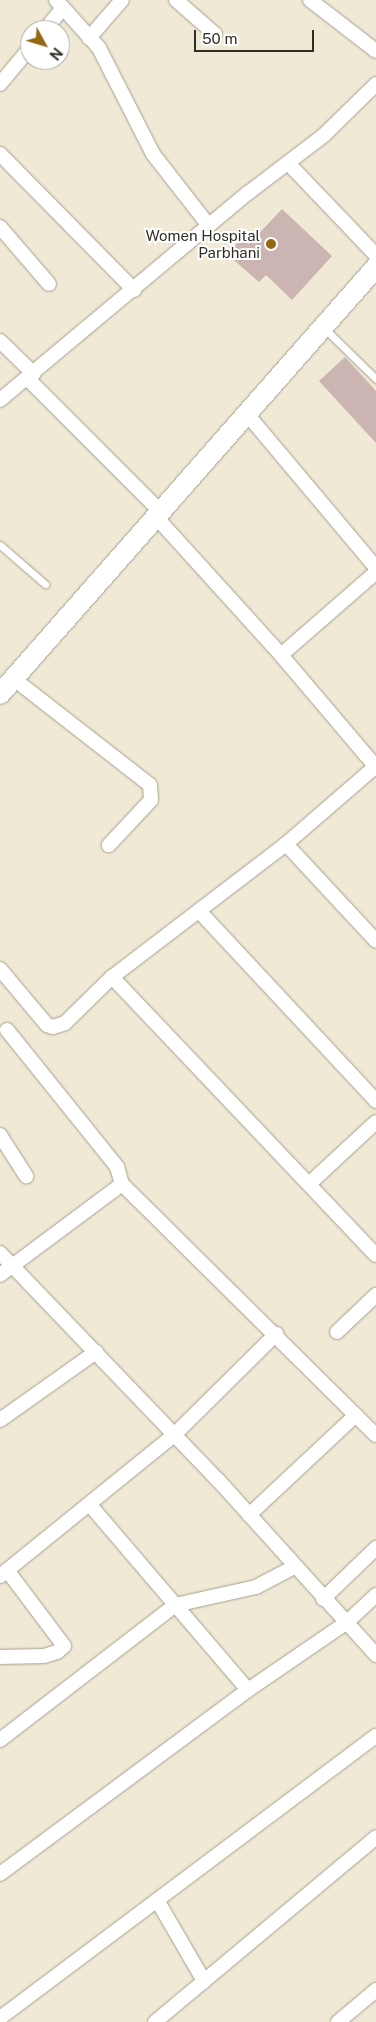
<!DOCTYPE html>
<style>
body{margin:0}
#map{position:relative;width:376px;height:2022px;overflow:hidden;background:#f0e9d6;font-family:"Public Sans",sans-serif}
div>[style]{position:absolute}
[style*='--x']{left:calc(var(--x)*1px);top:calc(var(--y)*1px);width:calc(var(--w)*1px);rotate:calc(var(--a)*1deg)}
.building>*{inset:0;background:#cbb4b1}
.roads{filter:drop-shadow(0 0 1px #a7a08e) drop-shadow(0 0 1px #a7a08e)}
.lane>*{height:7px;margin:-3.5px;padding:0 3.5px;transform-origin:3.5px;border-radius:3.5px;background:#fff}
.street>*{height:14px;margin:-7px;padding:0 7px;transform-origin:7px;border-radius:7px;background:#fff}
.secondary>*{height:20px;margin:-10px;padding:0 10px;transform-origin:10px;border-radius:10px;background:#fff}
.dots>*{width:14px;height:14px;translate:-50% -50%;box-sizing:border-box;border:2px solid #fff;border-radius:50%}
span{translate:-50% -50%;white-space:nowrap;text-align:center;line-height:1.15;-webkit-text-stroke:4px #fff;paint-order:stroke}
.poi-label{font-size:15px;color:#312e27}
.right{translate:-100% -50%;text-align:right}
.north{position:absolute;left:20px;top:20px;width:50px;height:50px;box-sizing:border-box;background:#fff;border:1px solid #adaba9;border-radius:50%;rotate:129deg;font-size:14px;font-weight:700;line-height:20px;text-align:center;color:#312e27}
.north::after{content:'';display:block;margin:auto;width:18px;height:22px;background:#946714;clip-path:polygon(50% 0,100% 100%,50% 72%,0 100%)}
.scale{position:absolute;left:194px;top:30px;width:120px;height:22px;box-sizing:border-box;border:2px solid #312e27;border-top:0;padding-left:6px;font-size:15px;line-height:18px;white-space:nowrap;color:#312e27;-webkit-text-stroke:4px #fff;paint-order:stroke}
</style>
<div id="map">
<div class="building">
<div style="clip-path:polygon(282px 209px,332px 256px,292px 300px,266px 275px,259px 282px,227px 254px,242px 238px,249px 244px)"></div>
<div style="clip-path:polygon(345px 357px,376px 391px,376px 443px,319px 381px)"></div>
</div>
<div class="roads">
<div class="lane">
<div style="--x:324;--y:328;--w:73;--a:44.4"></div>
<div style="--x:0;--y:545;--w:60;--a:40.9"></div>
</div>
<div class="street">
<div style="--x:56;--y:0;--w:64;--a:48.1"></div>
<div style="--x:99;--y:48;--w:119;--a:63"></div>
<div style="--x:153;--y:154;--w:91;--a:52.1"></div>
<div style="--x:176;--y:0;--w:52;--a:41.1"></div>
<div style="--x:310;--y:0;--w:83;--a:37.7"></div>
<div style="--x:45;--y:30;--w:28;--a:-51"></div>
<div style="--x:89;--y:38;--w:50;--a:-49"></div>
<div style="--x:0;--y:84;--w:47;--a:-50.2"></div>
<div style="--x:0;--y:154;--w:191;--a:45.4"></div>
<div style="--x:288;--y:163;--w:127;--a:46.3"></div>
<div style="--x:0;--y:227;--w:75;--a:49.3"></div>
<div style="--x:0;--y:341;--w:47;--a:44.1"></div>
<div style="--x:28;--y:379;--w:188;--a:45"></div>
<div style="--x:0;--y:400;--w:323;--a:-39.9"></div>
<div style="--x:248;--y:193;--w:96;--a:-37.3"></div>
<div style="--x:324;--y:135;--w:73;--a:-44.4"></div>
<div style="--x:247;--y:414;--w:201;--a:50"></div>
<div style="--x:156;--y:517;--w:186;--a:47.8"></div>
<div style="--x:281;--y:655;--w:147;--a:49.7"></div>
<div style="--x:281;--y:655;--w:126;--a:-41.1"></div>
<div style="--x:14;--y:679;--w:172;--a:37.9"></div>
<div style="--x:150;--y:785;--w:15;--a:86"></div>
<div style="--x:151;--y:800;--w:62;--a:133"></div>
<div style="--x:286;--y:844;--w:132;--a:47.1"></div>
<div style="--x:199;--y:911;--w:260;--a:47"></div>
<div style="--x:0;--y:969;--w:73;--a:50"></div>
<div style="--x:47;--y:1025;--w:6;--a:18"></div>
<div style="--x:53;--y:1027;--w:13;--a:-18"></div>
<div style="--x:65;--y:1023;--w:66;--a:-44.4"></div>
<div style="--x:112;--y:977;--w:219;--a:-37.4"></div>
<div style="--x:286;--y:844;--w:119;--a:-40.9"></div>
<div style="--x:112;--y:977;--w:383;--a:46.5"></div>
<div style="--x:7;--y:1030;--w:176;--a:51.2"></div>
<div style="--x:117;--y:1167;--w:18;--a:74"></div>
<div style="--x:122;--y:1184;--w:357;--a:44.7"></div>
<div style="--x:0;--y:1135;--w:49;--a:57.6"></div>
<div style="--x:309;--y:1184;--w:91;--a:-42.8"></div>
<div style="--x:0;--y:1253;--w:315;--a:46.2"></div>
<div style="--x:218;--y:1480;--w:236;--a:47.9"></div>
<div style="--x:0;--y:1275;--w:152;--a:-36.7"></div>
<div style="--x:337;--y:1332;--w:54;--a:-43.5"></div>
<div style="--x:0;--y:1420;--w:118;--a:-35.3"></div>
<div style="--x:90;--y:1505;--w:243;--a:49.5"></div>
<div style="--x:249;--y:1515;--w:146;--a:-43.1"></div>
<div style="--x:0;--y:1576;--w:224;--a:-39"></div>
<div style="--x:174;--y:1435;--w:144;--a:-44.7"></div>
<div style="--x:323;--y:1599;--w:74;--a:-43.9"></div>
<div style="--x:0;--y:1657;--w:44;--a:-1.3"></div>
<div style="--x:44;--y:1656;--w:14;--a:-17"></div>
<div style="--x:57;--y:1652;--w:9;--a:-41"></div>
<div style="--x:64;--y:1646;--w:95;--a:-126.9"></div>
<div style="--x:0;--y:1740;--w:221;--a:-37.6"></div>
<div style="--x:175;--y:1605;--w:83;--a:-12.5"></div>
<div style="--x:256;--y:1587;--w:43;--a:-27.8"></div>
<div style="--x:0;--y:1874;--w:309;--a:-36.6"></div>
<div style="--x:248;--y:1690;--w:119;--a:-34.4"></div>
<div style="--x:346;--y:1623;--w:41;--a:-43"></div>
<div style="--x:157;--y:1900;--w:94;--a:59.9"></div>
<div style="--x:0;--y:2018;--w:470;--a:-36.9"></div>
<div style="--x:155;--y:2022;--w:288;--a:-39.9"></div>
<div style="--x:338;--y:2022;--w:50;--a:-40.1"></div>
</div>
<div class="secondary">
<div style="--x:0;--y:694;--w:569;--a:-48.63"></div>
</div>
</div>
<div class="dots">
<div style="left:271px;top:244px;background:#946714"></div>
</div>
<div class="poi-label">
<span class="right" style="left:260px;top:244px">Women Hospital<br>Parbhani</span>
</div>
<div class="north">N</div>
<div class="scale">50 m</div>
</div>
